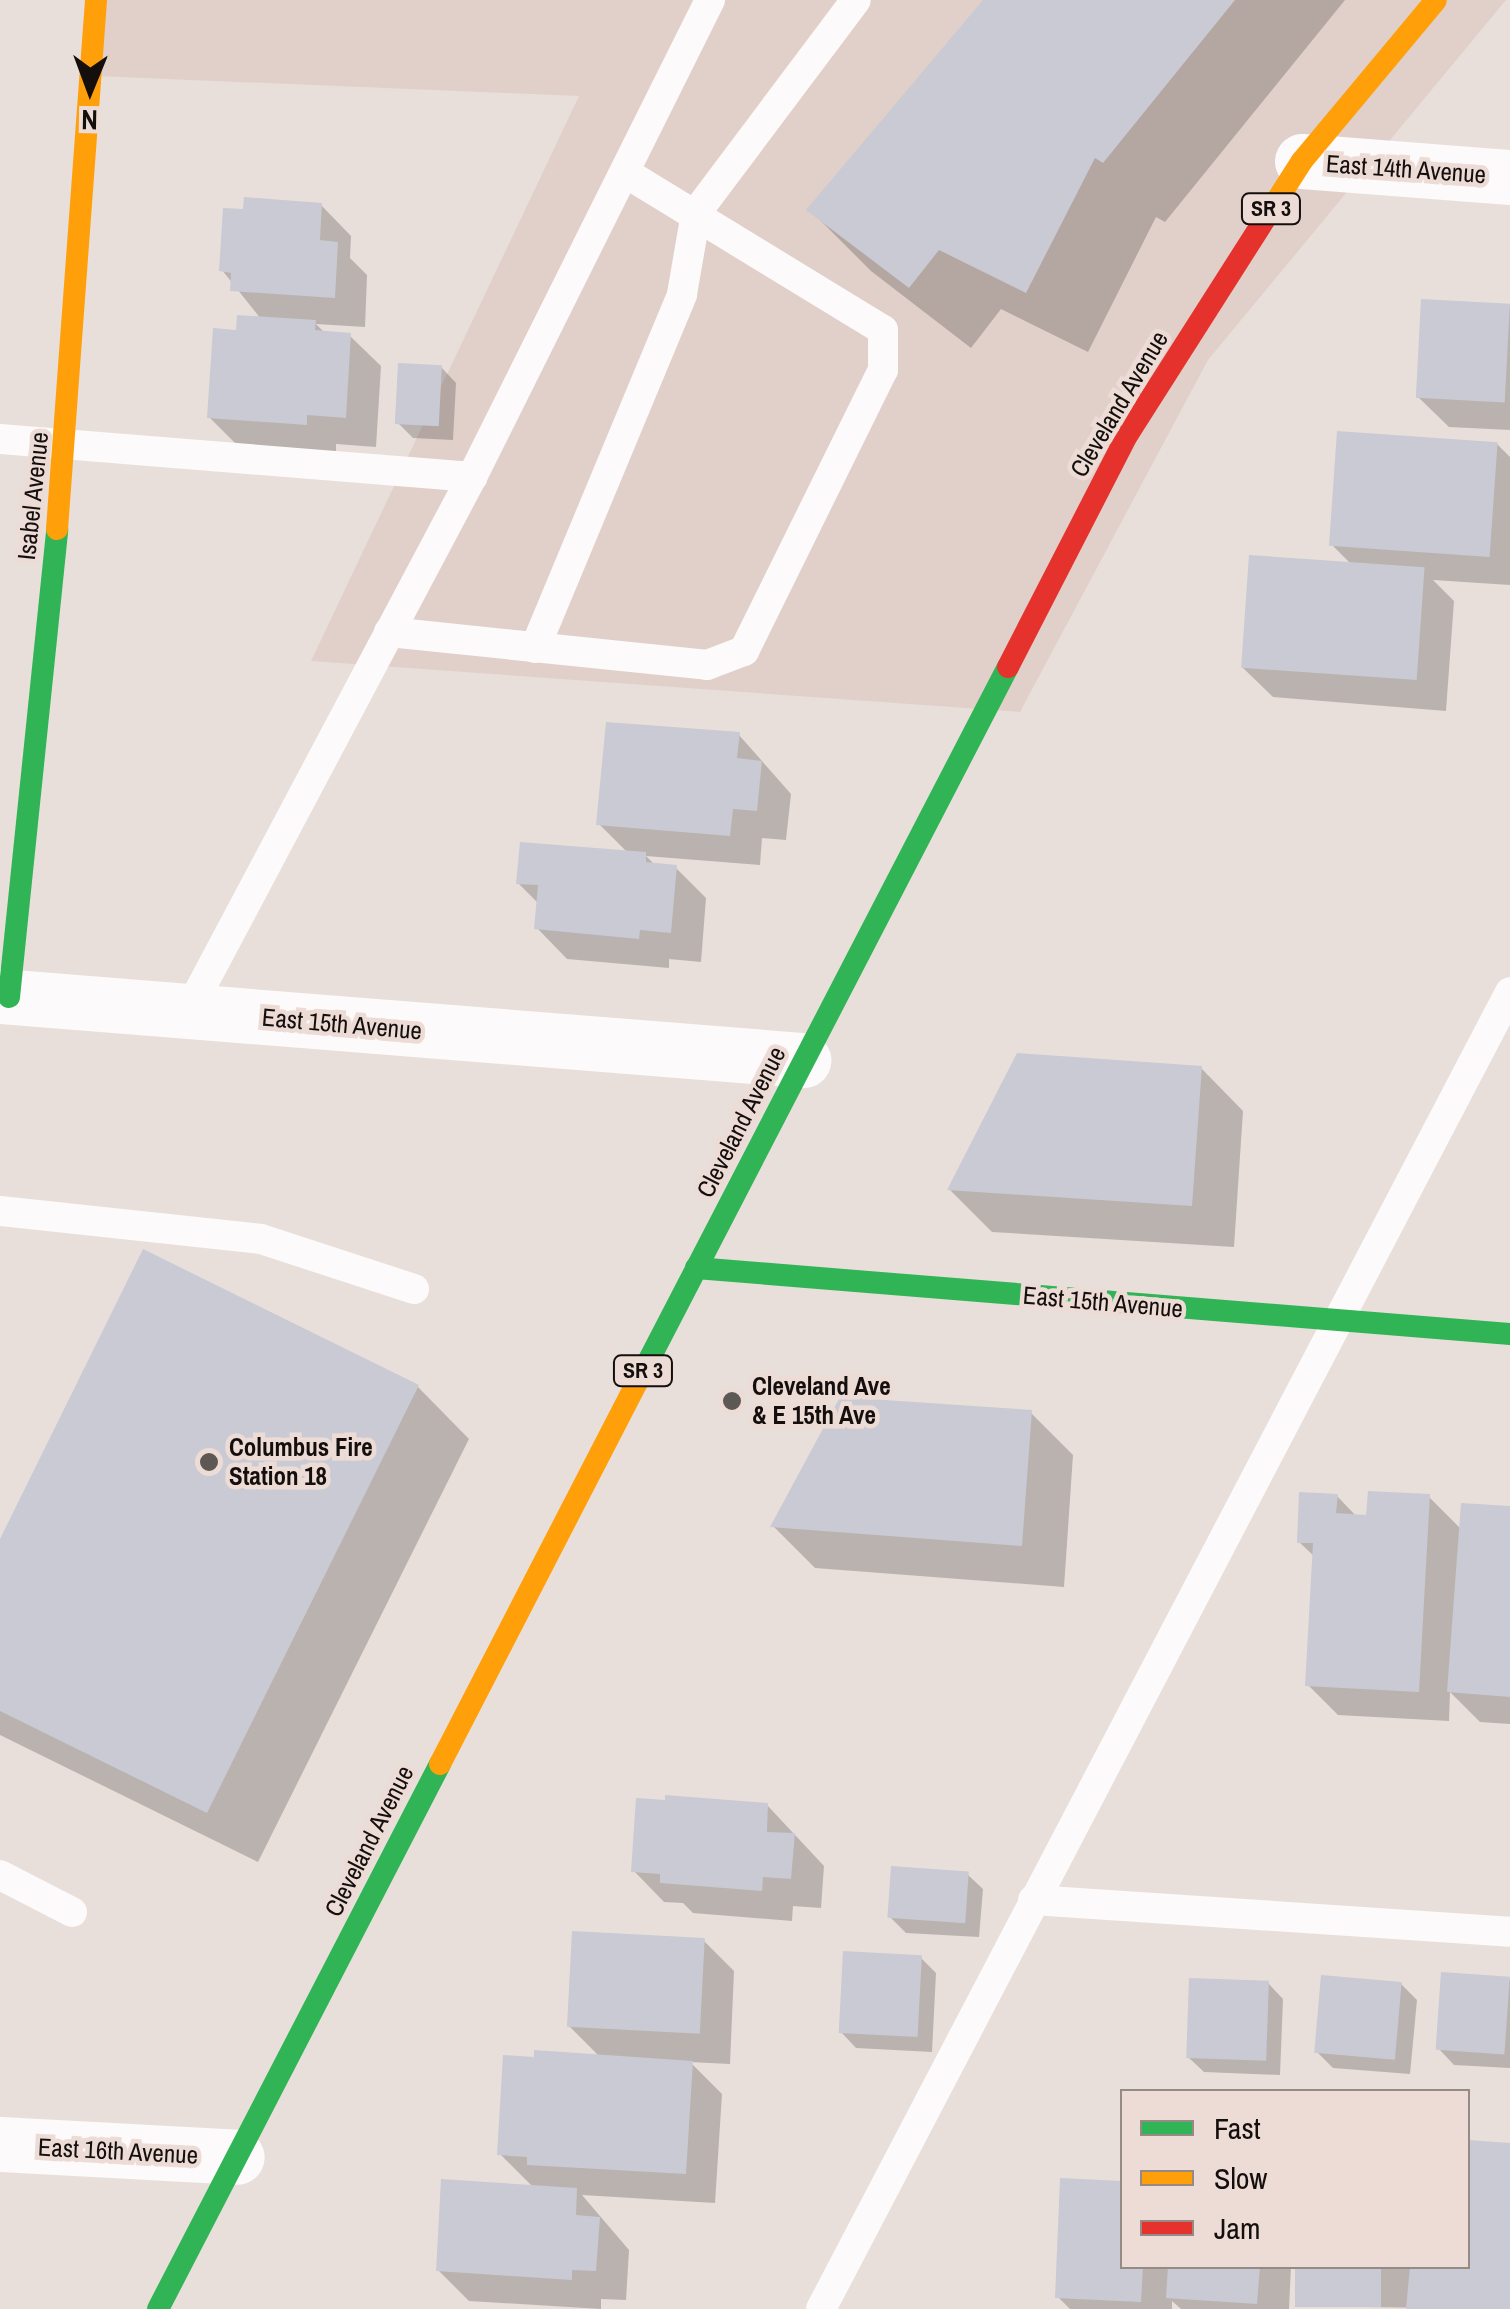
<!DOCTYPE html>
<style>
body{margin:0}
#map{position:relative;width:1510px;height:2309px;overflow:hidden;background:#e8dfdb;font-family:"Archivo Narrow",sans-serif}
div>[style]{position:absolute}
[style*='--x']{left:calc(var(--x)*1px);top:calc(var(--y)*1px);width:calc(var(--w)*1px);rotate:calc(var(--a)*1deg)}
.built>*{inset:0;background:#e1d0c9}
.shadow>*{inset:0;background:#0003}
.building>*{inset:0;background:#c9cad3;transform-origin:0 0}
.lane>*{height:30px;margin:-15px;padding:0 15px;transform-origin:15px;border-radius:15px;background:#fcfafa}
.street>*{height:55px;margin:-27.5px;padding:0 27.5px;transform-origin:27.5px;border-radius:27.5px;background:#fcfafa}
.fast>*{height:22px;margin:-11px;padding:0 11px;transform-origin:11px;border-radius:11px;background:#30b455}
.slow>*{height:22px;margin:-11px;padding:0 11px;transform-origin:11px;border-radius:11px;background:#ff9f0a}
.jam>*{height:22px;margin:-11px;padding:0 11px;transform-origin:11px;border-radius:11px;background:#e5322d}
.dots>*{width:28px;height:28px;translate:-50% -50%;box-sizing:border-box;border:5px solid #eddcd6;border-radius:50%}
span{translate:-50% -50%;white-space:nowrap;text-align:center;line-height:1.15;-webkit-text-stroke:9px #eddcd6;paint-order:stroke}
.shield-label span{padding:2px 8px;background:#eddcd6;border:2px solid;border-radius:8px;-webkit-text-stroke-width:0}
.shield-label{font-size:22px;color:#140f0d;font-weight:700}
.street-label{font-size:25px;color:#140f0d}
.poi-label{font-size:25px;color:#140f0d;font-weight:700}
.left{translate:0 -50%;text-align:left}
.legend{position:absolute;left:1120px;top:2089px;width:350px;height:180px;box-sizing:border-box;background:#eddcd6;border:2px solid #968a86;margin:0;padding:12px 18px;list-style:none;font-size:30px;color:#140f0d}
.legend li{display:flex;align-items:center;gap:20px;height:50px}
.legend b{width:50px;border:2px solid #968a86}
.north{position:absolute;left:40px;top:40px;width:100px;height:100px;-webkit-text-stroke:8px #eddcd6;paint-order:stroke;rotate:181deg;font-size:28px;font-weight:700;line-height:40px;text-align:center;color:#140f0d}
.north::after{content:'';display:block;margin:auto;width:35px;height:45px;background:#140f0d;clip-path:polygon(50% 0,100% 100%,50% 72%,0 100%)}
</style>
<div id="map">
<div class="built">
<div style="clip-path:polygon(97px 0,1506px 0,1208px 360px,1020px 712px,311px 661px,579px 96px,95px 76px)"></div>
</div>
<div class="shadow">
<div style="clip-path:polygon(986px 0,1345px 0,1165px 222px,1156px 217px,1088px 352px,1001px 309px,971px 348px,871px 271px,810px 210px)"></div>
<div style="clip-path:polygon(321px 205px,351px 236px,350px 258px,367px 275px,365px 327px,316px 324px,326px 334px,350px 336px,381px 366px,376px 447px,336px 444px,336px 454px,240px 448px,209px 417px,239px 333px,261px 319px,222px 270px)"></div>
<div style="clip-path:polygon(1510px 306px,1510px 430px,1449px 427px,1418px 397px)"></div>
<div style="clip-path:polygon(441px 367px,456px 383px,453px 440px,413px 438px,398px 423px)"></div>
<div style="clip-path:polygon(1497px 444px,1510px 457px,1510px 585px,1433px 580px,1454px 601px,1446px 711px,1273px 697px,1242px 667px,1352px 565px,1332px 545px)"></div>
<div style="clip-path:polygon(739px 735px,791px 794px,786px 840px,762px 838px,760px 865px,646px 856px,656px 866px,676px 868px,706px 898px,701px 962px,669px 959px,669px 968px,567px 959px,537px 928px,539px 904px,519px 884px,628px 853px,599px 824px)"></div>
<div style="clip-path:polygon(1201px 1068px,1243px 1111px,1234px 1247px,992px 1232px,950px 1190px)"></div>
<div style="clip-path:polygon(418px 1387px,469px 1439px,258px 1862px,0 1735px,0 1545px)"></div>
<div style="clip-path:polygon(1031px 1413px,1073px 1455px,1064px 1587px,815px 1568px,773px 1526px)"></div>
<div style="clip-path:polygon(1337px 1496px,1357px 1517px,1369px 1518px,1429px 1497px,1461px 1529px,1510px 1508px,1510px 1724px,1480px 1722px,1450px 1692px,1449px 1721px,1338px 1715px,1308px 1685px,1315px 1557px,1299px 1542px)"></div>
<div style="clip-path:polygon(767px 1805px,824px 1866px,821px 1908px,793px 1906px,792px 1921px,693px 1913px,683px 1903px,664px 1902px,634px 1871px)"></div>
<div style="clip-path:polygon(967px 1874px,983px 1889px,979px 1937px,906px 1933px,890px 1917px)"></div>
<div style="clip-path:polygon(704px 1941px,734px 1971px,730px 2064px,690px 2062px,722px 2094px,715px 2203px,582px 2195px,629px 2250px,626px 2300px,601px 2299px,601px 2309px,469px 2301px,438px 2270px,533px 2187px,500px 2154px,600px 2057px,569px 2026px)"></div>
<div style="clip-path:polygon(921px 1958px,936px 1973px,932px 2052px,856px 2048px,841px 2032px)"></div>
<div style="clip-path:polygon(1510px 1979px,1510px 2068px,1454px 2065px,1439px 2049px)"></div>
<div style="clip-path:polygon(1268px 1983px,1283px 1999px,1280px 2075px,1204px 2072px,1188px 2057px)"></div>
<div style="clip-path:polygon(1401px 1984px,1417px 2000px,1410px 2074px,1333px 2068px,1317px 2052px)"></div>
<div style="clip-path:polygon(1468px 2142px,1510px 2145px,1510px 2309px,1295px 2306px,1297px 2266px,1468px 2266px)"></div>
<div style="clip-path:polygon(1063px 2180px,1122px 2183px,1122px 2266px,1291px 2266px,1289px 2309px,1181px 2309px,1172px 2301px,1172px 2309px,1070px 2309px,1058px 2297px)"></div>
</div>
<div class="building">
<div style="clip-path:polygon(983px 0,1235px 0,1103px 163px,1095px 158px,1026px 293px,939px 250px,909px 288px,806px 210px)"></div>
<div style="clip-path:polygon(244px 197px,322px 203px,320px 240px,338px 242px,335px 298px,230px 291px,231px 273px,219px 271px,223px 208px,243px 209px)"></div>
<div style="left:1421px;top:299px;width:89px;height:99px;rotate:3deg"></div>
<div style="clip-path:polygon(237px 315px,316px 320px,315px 330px,351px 333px,346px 418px,307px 415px,307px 425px,207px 418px,213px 328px,236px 330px)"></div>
<div style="left:398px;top:363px;width:44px;height:61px;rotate:3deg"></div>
<div style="left:1337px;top:431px;width:161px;height:115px;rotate:4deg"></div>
<div style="left:1249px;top:555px;width:176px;height:113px;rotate:4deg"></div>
<div style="clip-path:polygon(606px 722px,740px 732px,737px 758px,762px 761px,757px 811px,733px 809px,730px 836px,596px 825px)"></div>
<div style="clip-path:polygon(520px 842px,646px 852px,646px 862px,677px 865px,671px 933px,640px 930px,639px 939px,534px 929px,538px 885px,516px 884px)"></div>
<div style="clip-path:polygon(1017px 1053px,1202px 1066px,1192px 1206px,947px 1190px)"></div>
<div style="clip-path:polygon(143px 1249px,419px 1385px,207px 1813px,0 1711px,0 1539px)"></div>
<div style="clip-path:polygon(840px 1397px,1032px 1410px,1022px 1546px,770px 1527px)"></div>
<div style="clip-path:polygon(1368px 1491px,1430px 1494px,1419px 1692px,1305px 1686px,1313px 1543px,1297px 1543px,1299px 1492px,1338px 1494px,1336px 1513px,1366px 1515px)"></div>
<div style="clip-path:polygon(1461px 1503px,1510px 1506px,1510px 1697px,1447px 1692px)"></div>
<div style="clip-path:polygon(665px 1795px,768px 1803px,767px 1832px,795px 1833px,791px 1879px,763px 1877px,762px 1891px,660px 1883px,660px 1874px,631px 1872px,636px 1798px,665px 1800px)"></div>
<div style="left:891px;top:1866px;width:78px;height:52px;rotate:4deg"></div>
<div style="left:572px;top:1931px;width:133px;height:96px;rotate:3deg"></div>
<div style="left:843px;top:1951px;width:79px;height:82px;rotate:3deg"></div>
<div style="left:1441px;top:1972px;width:69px;height:78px;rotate:4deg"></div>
<div style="left:1321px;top:1975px;width:81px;height:78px;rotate:5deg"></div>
<div style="left:1189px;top:1978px;width:80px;height:80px;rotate:2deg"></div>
<div style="clip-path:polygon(534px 2050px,693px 2061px,686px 2174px,527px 2165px,527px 2157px,497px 2155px,503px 2055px,534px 2057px)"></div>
<div style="clip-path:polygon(1468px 2140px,1510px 2143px,1510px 2309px,1406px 2309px,1410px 2266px,1468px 2266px)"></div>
<div style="clip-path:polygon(1060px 2178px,1122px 2181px,1122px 2266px,1143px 2266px,1141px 2302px,1055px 2298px)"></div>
<div style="clip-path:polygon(441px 2179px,577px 2188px,576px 2215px,600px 2217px,596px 2271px,572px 2270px,572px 2280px,436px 2271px)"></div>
<div style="clip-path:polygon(1168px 2266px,1260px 2266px,1257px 2304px,1166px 2298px)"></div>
<div style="left:1295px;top:2266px;width:86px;height:41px"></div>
</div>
<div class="lane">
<div style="--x:0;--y:439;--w:474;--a:4.6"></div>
<div style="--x:389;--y:632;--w:320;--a:5.9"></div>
<div style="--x:707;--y:665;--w:40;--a:-21"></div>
<div style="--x:744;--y:651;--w:313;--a:-63.7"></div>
<div style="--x:883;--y:370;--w:40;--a:-90"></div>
<div style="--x:883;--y:330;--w:301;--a:-148.6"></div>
<div style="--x:535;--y:648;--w:383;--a:-67.4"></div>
<div style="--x:682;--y:294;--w:82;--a:-80.2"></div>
<div style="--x:696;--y:213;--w:266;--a:-53.1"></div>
<div style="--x:188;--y:1012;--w:606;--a:-62.04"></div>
<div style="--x:472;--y:477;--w:533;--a:-63.48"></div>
<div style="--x:0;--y:1211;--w:262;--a:6.1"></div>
<div style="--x:261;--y:1239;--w:161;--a:18.1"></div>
<div style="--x:0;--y:1875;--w:81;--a:27.2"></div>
<div style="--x:1033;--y:1900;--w:478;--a:3.8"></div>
<div style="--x:821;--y:2309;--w:1486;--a:-62.38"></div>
</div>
<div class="street">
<div style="--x:1302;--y:161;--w:209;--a:4.4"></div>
<div style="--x:0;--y:996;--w:806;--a:4.56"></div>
<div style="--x:0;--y:2144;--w:237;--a:3.1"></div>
</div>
<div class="fast">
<div style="--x:9;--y:997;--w:470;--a:-84.1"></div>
<div style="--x:696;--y:1268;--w:817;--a:4.64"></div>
<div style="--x:638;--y:1381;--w:804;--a:-62.61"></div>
<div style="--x:158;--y:2309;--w:614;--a:-62.64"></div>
</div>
<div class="slow">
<div style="--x:1270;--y:211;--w:59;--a:-57.4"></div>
<div style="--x:1302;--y:161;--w:209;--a:-50.2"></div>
<div style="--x:57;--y:529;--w:530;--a:-85.78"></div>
<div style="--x:440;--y:1764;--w:431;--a:-62.7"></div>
</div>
<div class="jam">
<div style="--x:1008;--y:667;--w:262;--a:-62.8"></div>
<div style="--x:1128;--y:434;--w:264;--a:-57.5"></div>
</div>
<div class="dots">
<div style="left:732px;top:1401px;background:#5e5855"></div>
<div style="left:209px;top:1462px;background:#5e5855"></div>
</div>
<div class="shield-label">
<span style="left:1271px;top:209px">SR 3</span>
<span style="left:643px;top:1371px">SR 3</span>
</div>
<div class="street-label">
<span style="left:1406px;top:169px;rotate:4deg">East 14th Avenue</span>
<span style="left:1119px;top:404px;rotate:-59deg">Cleveland Avenue</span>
<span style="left:33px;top:496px;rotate:-84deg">Isabel Avenue</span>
<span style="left:342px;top:1024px;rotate:5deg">East 15th Avenue</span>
<span style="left:741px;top:1122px;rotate:-63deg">Cleveland Avenue</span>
<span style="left:1103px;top:1302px;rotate:5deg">East 15th Avenue</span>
<span style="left:369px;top:1841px;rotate:-63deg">Cleveland Avenue</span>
<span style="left:118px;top:2151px;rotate:3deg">East 16th Avenue</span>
</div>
<div class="poi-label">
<span class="left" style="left:752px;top:1401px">Cleveland Ave<br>&amp; E 15th Ave</span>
<span class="left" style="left:229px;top:1462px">Columbus Fire<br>Station 18</span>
</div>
<ul class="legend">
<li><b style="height:12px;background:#30b455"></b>Fast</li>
<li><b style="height:12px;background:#ff9f0a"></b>Slow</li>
<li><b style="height:12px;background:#e5322d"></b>Jam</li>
</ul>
<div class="north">N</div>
</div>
